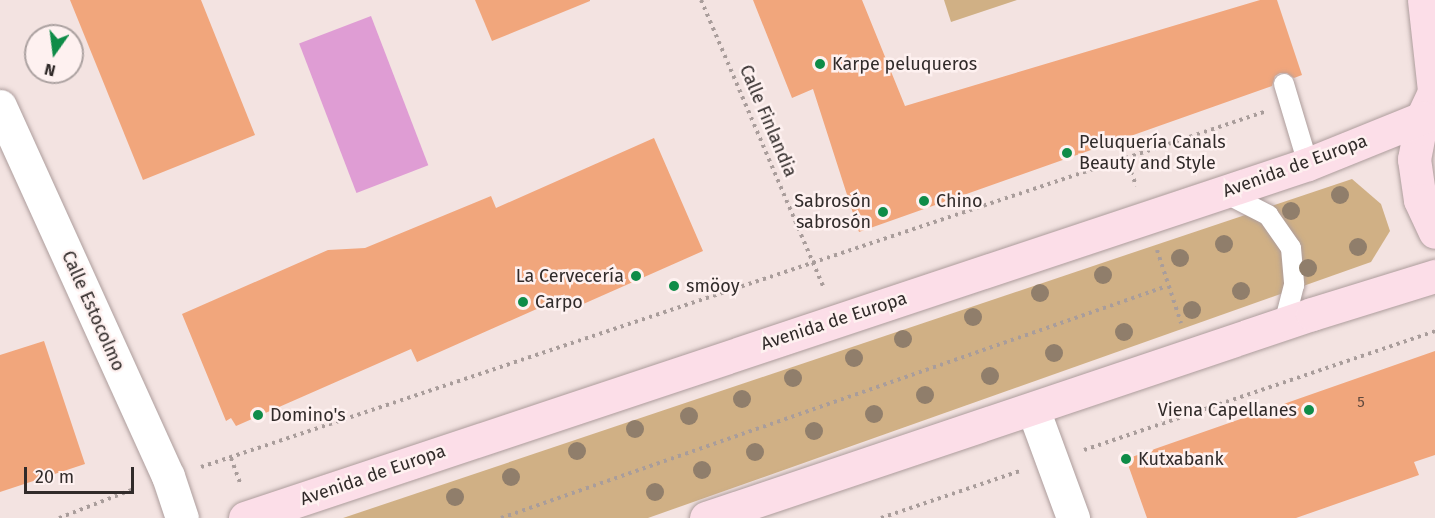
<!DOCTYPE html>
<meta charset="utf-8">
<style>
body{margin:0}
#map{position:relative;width:1435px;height:518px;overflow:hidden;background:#f3e3e1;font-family:"Fira Sans",sans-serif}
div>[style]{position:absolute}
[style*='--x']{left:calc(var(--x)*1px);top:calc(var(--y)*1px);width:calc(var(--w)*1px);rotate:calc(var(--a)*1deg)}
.green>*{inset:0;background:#d0b085}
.water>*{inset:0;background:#df9dd4;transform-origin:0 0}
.building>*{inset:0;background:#f1a67c}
.path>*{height:4px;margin-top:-2px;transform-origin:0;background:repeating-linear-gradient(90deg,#a99d9b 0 3px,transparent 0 7.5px)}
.roads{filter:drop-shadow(0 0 2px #ad9d9c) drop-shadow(0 0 2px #ad9d9c)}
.lane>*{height:20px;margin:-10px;padding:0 10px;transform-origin:10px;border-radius:10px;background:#fff}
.street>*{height:33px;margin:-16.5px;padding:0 16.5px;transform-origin:16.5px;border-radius:16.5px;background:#fff}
.secondary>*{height:33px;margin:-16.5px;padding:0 16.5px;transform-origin:16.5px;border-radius:16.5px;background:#fcdee8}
.trees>*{width:18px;height:18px;margin:-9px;border-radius:50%;background:#907e6b}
.dots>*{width:16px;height:16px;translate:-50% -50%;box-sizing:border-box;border:3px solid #fef1f0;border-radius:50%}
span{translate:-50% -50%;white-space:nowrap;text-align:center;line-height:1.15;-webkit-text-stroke:5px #fef1f0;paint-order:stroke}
.number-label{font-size:15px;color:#614a3e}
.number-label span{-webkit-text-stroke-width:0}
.poi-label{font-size:18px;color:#312b2a}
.left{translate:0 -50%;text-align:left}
.right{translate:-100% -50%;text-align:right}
.street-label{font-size:18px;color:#312b2a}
.north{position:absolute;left:24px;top:24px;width:60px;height:60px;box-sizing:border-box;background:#fef1f0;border:2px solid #aca2a1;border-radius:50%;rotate:194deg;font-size:16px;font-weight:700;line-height:24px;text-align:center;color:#312b2a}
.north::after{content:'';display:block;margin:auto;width:21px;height:27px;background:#0f8c48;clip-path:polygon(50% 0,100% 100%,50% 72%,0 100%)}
.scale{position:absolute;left:24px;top:467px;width:110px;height:27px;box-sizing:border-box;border:3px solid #312b2a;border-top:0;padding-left:8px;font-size:18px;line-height:21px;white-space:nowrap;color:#312b2a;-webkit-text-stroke:4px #fef1f0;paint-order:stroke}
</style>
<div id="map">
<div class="green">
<div style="clip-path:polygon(944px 0,1017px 0,951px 22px)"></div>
<div style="clip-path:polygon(1352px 179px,1381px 204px,1390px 231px,1371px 262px,648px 518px,343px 518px)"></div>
</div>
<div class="water">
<div style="left:371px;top:16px;width:160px;height:77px;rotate:69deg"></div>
</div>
<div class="building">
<div style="clip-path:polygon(70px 0,201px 0,255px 135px,143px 180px)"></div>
<div style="clip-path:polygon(475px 0,590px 0,590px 1px,492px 41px)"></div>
<div style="clip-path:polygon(753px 0,862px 0,905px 106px,1260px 0,1277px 0,1302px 75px,1294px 78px,1287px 73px,1280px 73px,1275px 76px,1272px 86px,859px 232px,813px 89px,792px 98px)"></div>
<div style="clip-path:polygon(654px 138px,703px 251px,572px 309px,566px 296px,417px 362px,411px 349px,236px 426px,231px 418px,226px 421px,182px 314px,328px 250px,365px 248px,491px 196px,496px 208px)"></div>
<div style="clip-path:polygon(44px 341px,85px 464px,0 492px,0 355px)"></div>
<div style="clip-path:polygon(1435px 351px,1435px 455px,1414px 462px,1419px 475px,1296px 518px,1147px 518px,1126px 459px)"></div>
</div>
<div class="path">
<div style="--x:701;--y:0;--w:313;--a:66.9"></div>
<div style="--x:1126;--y:158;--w:30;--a:70"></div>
<div style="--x:1157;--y:250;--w:77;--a:71.8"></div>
<div style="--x:1084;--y:450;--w:371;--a:-18.7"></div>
<div style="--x:231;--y:458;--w:27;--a:70"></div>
<div style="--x:201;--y:467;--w:1121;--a:-18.47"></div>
<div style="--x:59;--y:518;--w:80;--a:-21.1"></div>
<div style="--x:501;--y:518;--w:705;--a:-19.21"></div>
<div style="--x:881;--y:518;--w:147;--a:-18.7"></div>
</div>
<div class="roads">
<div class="lane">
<div style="--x:1284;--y:84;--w:84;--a:73.3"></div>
<div style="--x:1223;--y:192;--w:51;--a:27.1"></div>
<div style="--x:1268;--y:215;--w:40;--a:55.1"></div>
<div style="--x:1291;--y:248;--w:37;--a:85"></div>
<div style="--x:1294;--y:285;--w:40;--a:104.4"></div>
</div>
<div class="street">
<div style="--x:0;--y:106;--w:406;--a:65.6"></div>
<div style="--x:168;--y:476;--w:44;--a:71.6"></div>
<div style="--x:1033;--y:409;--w:116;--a:69.8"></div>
</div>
<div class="secondary">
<div style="--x:1424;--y:0;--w:92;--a:83.7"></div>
<div style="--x:1435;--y:90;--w:31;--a:115"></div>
<div style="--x:1422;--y:118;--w:42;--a:101"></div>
<div style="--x:1414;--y:159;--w:41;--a:81.7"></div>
<div style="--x:1420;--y:200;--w:35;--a:65"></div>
<div style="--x:245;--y:518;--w:1120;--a:-18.42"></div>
<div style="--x:1308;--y:164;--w:123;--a:-22"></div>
<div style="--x:706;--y:518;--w:639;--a:-18.6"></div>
<div style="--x:1312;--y:314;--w:129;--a:-17.2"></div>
</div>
</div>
<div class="trees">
<div style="left:1340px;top:195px"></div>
<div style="left:1291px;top:211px"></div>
<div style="left:1224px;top:244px"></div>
<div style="left:1358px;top:247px"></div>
<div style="left:1180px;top:258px"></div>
<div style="left:1308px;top:268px"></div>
<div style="left:1103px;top:275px"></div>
<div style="left:1241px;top:291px"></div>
<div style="left:1040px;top:293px"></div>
<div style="left:1192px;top:310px"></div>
<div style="left:973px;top:317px"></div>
<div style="left:1124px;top:332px"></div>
<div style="left:903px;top:339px"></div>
<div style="left:1054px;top:353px"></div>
<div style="left:854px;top:358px"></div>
<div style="left:990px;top:376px"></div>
<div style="left:793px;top:378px"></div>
<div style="left:925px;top:395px"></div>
<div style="left:742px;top:399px"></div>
<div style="left:874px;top:414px"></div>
<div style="left:689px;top:416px"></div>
<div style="left:635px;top:429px"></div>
<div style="left:814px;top:431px"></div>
<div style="left:577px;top:451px"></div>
<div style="left:755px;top:452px"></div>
<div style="left:702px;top:470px"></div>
<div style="left:511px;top:477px"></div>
<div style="left:655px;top:492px"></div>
<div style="left:455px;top:497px"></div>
</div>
<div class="dots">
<div style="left:820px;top:64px;background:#0f8c48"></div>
<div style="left:1067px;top:153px;background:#0f8c48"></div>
<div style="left:924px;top:201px;background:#0f8c48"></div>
<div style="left:883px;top:212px;background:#0f8c48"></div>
<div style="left:636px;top:276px;background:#0f8c48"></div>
<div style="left:674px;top:286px;background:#0f8c48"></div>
<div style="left:523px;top:302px;background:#0f8c48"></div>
<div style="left:1309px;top:410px;background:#0f8c48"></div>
<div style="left:258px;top:415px;background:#0f8c48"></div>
<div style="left:1126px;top:459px;background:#0f8c48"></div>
</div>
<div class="number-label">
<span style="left:1361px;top:403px">5</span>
</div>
<div class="poi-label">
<span class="left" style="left:832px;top:64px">Karpe peluqueros</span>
<span class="left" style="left:1079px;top:153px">Peluquería Canals<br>Beauty and Style</span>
<span class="left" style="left:936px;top:201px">Chino</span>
<span class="right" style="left:871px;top:212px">Sabrosón<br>sabrosón</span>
<span class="right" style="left:624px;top:276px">La Cervecería</span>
<span class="left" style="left:686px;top:286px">smöoy</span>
<span class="left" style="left:535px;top:302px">Carpo</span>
<span class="right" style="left:1297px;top:410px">Viena Capellanes</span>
<span class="left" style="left:270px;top:415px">Domino's</span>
<span class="left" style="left:1138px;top:459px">Kutxabank</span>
</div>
<div class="street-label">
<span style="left:768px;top:121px;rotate:67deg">Calle Finlandia</span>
<span style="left:1295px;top:166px;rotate:-20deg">Avenida de Europa</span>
<span style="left:93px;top:311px;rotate:66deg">Calle Estocolmo</span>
<span style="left:834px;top:321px;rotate:-18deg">Avenida de Europa</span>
<span style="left:373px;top:475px;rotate:-19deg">Avenida de Europa</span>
</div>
<div class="north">N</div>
<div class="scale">20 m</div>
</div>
